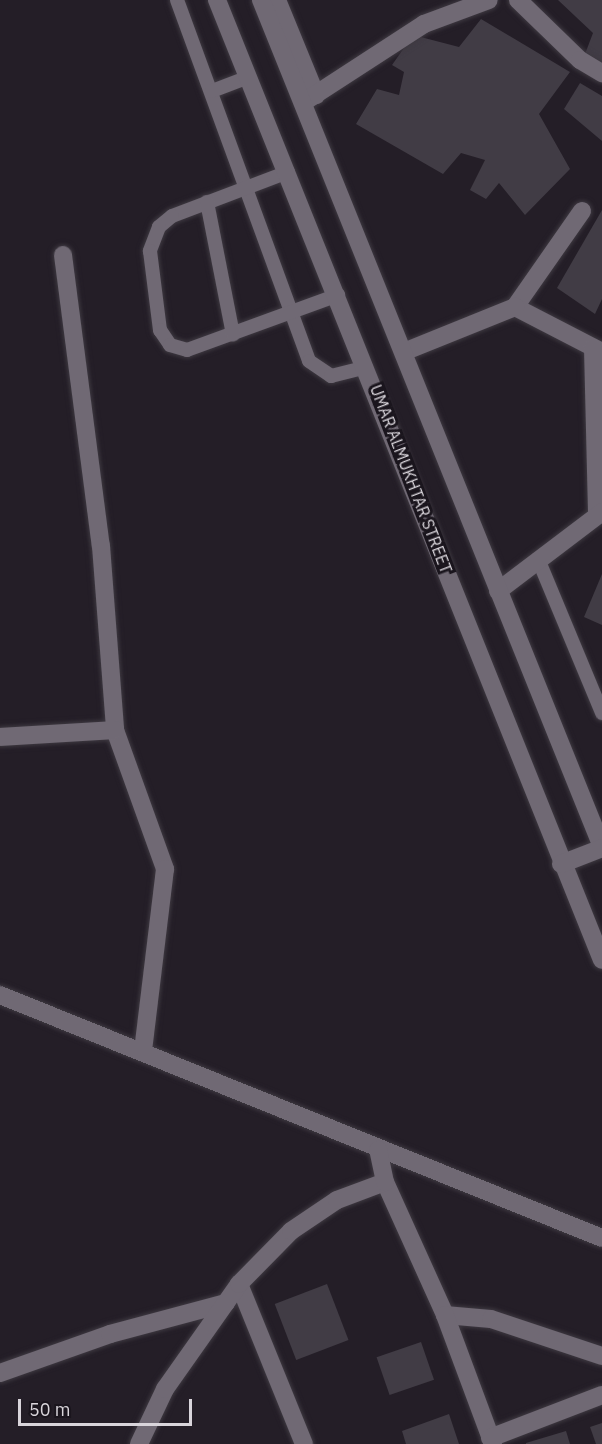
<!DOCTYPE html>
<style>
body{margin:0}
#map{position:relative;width:602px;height:1444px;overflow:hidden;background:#241e27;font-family:"IBM Plex Sans",sans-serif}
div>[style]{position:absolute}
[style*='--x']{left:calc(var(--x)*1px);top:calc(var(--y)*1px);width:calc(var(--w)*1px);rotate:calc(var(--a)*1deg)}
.building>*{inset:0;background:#413c45;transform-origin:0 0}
.roads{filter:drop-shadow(0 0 2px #3e3941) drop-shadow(0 0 2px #3e3941)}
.lane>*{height:14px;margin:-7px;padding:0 7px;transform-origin:7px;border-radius:7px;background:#706974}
.street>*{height:18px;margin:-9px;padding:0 9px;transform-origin:9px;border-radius:9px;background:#706974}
.secondary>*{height:18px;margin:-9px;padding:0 9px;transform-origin:9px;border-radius:9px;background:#706974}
span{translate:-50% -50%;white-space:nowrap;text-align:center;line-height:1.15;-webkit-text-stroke:6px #1a151d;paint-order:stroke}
.street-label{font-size:16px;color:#d9d5db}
.scale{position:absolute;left:18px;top:1399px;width:174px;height:27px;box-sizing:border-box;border:3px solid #d9d5db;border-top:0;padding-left:8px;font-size:18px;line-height:21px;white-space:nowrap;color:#d9d5db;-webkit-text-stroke:4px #1a151d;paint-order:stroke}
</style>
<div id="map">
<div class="building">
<div style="clip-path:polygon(558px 0,602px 0,602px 65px,585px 54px,593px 33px)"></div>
<div style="clip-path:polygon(481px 19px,570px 72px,539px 114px,570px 169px,525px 215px,499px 183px,486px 199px,470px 190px,485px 160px,461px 153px,443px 174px,356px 124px,377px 89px,399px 95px,404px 72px,392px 65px,413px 35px,459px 47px)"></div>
<div style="clip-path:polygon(580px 83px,602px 96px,602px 141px,564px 109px)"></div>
<div style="clip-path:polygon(602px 210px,602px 299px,595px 314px,557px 288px)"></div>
<div style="clip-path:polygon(602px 574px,602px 625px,584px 617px)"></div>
<div style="left:327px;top:1284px;width:60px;height:56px;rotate:69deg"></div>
<div style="left:421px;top:1342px;width:40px;height:47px;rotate:71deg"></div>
<div style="clip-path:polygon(449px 1414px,459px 1444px,406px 1444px,402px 1431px)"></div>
<div style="clip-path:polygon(602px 1423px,602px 1444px,596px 1444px,590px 1427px)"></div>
<div style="clip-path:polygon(566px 1431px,570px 1444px,526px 1444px,526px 1443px)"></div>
</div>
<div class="roads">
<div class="lane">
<div style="--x:177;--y:0;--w:384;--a:69.9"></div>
<div style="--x:309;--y:361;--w:27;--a:34"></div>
<div style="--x:331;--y:376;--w:36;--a:-14"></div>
<div style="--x:212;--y:91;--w:40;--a:-21"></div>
<div style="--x:288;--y:172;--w:124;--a:159.2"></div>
<div style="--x:172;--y:216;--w:17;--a:140"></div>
<div style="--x:159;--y:227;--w:26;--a:111"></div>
<div style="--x:150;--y:251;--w:80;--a:82.8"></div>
<div style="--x:160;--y:330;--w:18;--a:56"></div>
<div style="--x:170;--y:345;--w:18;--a:16"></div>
<div style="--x:187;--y:350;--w:161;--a:-20"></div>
<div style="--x:207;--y:202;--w:135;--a:78.9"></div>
<div style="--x:538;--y:559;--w:167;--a:67.4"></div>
</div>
<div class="street">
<div style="--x:277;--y:0;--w:103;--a:67.7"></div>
<div style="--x:518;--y:0;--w:86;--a:44.1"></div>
<div style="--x:580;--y:60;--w:26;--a:31"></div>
<div style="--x:304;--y:102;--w:143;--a:-33"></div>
<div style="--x:424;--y:24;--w:69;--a:-20.3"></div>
<div style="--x:582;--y:211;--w:117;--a:124.9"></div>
<div style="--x:515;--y:307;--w:98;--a:27.3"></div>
<div style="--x:63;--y:255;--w:293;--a:82.6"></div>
<div style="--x:101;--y:546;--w:185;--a:85.6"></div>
<div style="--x:115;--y:730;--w:148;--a:70.2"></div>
<div style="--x:165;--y:869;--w:184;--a:96.9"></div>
<div style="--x:593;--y:348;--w:165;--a:88.6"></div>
<div style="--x:406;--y:351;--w:118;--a:-22"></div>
<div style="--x:498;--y:591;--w:131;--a:-37.2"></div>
<div style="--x:0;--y:737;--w:115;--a:-3.5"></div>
<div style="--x:0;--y:995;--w:649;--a:21.98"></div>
<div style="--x:385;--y:1182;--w:146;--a:65.7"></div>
<div style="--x:445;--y:1315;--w:46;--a:5"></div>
<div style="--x:491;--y:1319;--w:117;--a:18.4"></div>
<div style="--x:239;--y:1284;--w:173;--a:67.9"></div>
<div style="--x:445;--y:1315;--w:138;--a:69.6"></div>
<div style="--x:0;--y:1373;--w:117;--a:-19.5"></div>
<div style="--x:110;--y:1334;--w:120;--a:-15"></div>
<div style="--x:490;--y:1438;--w:120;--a:-21"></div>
<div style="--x:139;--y:1444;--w:61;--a:-64.7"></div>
<div style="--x:165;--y:1389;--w:128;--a:-54.8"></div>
<div style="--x:239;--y:1284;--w:74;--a:-45.5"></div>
<div style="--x:291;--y:1231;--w:55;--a:-34"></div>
<div style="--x:337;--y:1200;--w:51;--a:-20.6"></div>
<div style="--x:385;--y:1182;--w:33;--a:-102"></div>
</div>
<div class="secondary">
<div style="--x:217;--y:0;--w:1034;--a:68.15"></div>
<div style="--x:261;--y:0;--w:913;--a:68.07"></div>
<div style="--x:561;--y:864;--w:44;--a:-21.3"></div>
</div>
</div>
<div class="street-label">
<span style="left:411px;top:479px;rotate:69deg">UMAR ALMUKHTAR STREET</span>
</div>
<div class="scale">50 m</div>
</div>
